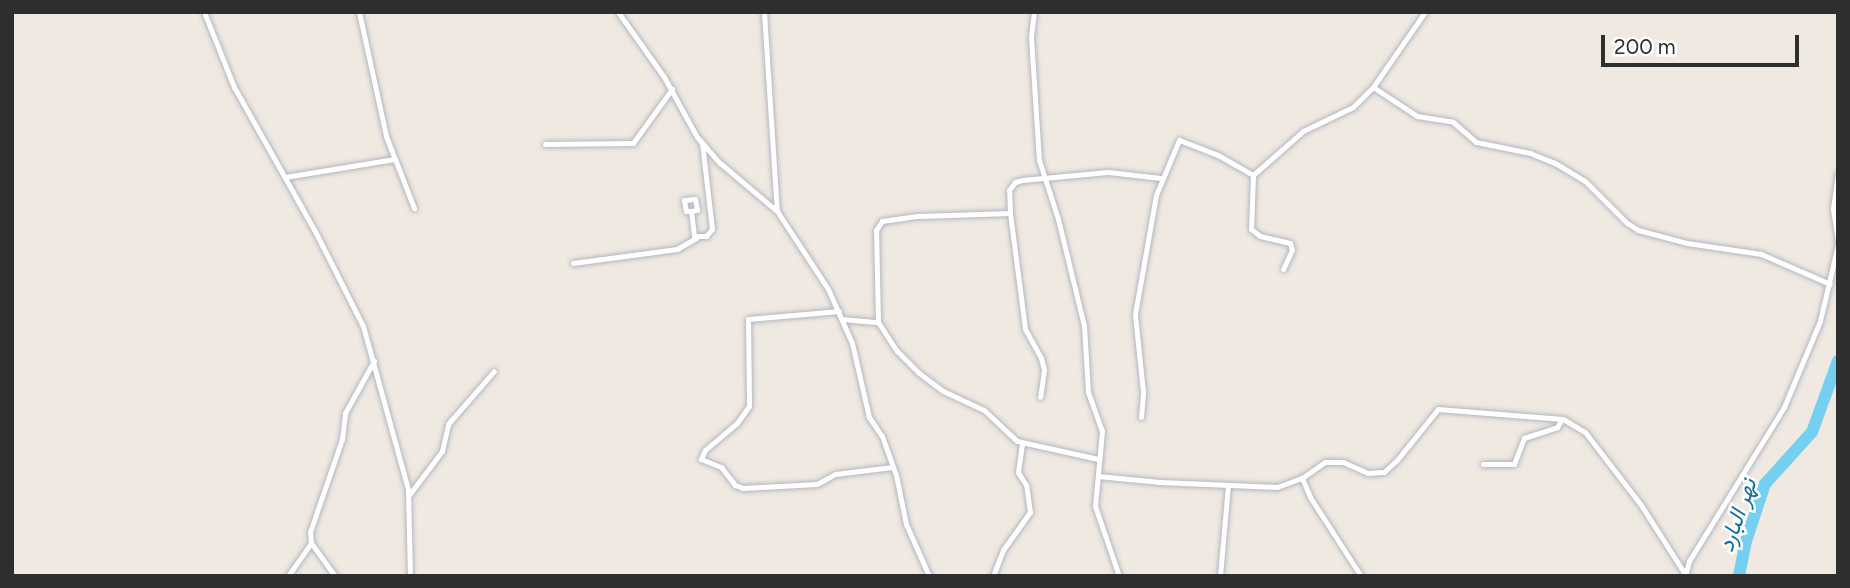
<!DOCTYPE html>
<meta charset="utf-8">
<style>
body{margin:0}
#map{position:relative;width:1850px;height:588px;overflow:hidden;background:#efe9e1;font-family:Figtree,Vazirmatn,sans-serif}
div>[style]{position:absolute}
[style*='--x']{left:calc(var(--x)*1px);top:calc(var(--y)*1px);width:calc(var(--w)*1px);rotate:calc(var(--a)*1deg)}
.river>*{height:12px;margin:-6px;padding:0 6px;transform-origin:6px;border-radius:6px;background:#75cff0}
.roads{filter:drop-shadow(0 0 2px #b4b7c1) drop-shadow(0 0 2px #b4b7c1)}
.street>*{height:5px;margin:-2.5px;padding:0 2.5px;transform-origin:2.5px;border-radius:2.5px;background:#fff}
span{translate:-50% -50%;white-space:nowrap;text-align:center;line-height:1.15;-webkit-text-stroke:5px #fff;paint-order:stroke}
.water-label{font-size:23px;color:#0d6fa3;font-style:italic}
.frame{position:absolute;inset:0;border:14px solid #2e2e2e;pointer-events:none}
.scale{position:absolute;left:1601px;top:35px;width:198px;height:32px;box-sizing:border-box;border:4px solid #2e2e2e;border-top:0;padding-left:9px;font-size:21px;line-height:24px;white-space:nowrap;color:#2e2e2e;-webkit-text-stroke:5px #fff;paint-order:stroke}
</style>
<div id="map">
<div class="river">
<div style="--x:1739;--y:576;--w:33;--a:-79"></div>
<div style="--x:1745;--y:544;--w:63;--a:-71.6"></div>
<div style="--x:1765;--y:484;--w:70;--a:-47.9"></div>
<div style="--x:1812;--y:432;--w:76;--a:-69.9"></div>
</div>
<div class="roads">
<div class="street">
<div style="--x:204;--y:12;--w:81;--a:68.2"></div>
<div style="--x:234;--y:87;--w:167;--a:60.7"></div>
<div style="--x:316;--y:233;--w:104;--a:63.2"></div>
<div style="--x:363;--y:326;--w:169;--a:74.6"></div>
<div style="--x:408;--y:489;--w:87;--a:88.7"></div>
<div style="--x:359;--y:12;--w:127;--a:77.7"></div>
<div style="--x:386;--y:136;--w:25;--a:69"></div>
<div style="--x:618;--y:12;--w:80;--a:54.7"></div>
<div style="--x:664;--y:77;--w:68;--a:61.2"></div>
<div style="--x:697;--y:137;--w:35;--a:49"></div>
<div style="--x:720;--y:163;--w:75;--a:40.1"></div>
<div style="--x:777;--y:211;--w:93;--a:56.8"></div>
<div style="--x:828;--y:289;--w:59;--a:66"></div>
<div style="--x:852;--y:343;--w:76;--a:77.1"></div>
<div style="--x:869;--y:417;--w:23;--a:56"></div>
<div style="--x:882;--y:436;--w:41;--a:70.3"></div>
<div style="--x:896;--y:475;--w:50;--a:78.5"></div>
<div style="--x:906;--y:524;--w:57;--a:66.1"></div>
<div style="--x:764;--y:12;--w:199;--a:86.3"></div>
<div style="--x:1034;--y:12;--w:25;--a:97"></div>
<div style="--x:1031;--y:37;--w:123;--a:86.3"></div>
<div style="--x:1039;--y:160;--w:62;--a:72.1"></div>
<div style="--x:1058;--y:219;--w:110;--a:76.3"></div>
<div style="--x:1084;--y:326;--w:66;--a:86.5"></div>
<div style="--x:1088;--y:392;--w:41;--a:70.3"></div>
<div style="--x:1102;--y:431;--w:75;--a:95.3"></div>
<div style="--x:1095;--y:506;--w:74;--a:71.1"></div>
<div style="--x:1373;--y:87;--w:91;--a:-55.3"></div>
<div style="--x:545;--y:144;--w:88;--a:-0.7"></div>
<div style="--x:633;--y:143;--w:67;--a:-54.2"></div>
<div style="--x:1838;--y:173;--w:36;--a:98"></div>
<div style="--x:1833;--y:209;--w:33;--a:81"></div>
<div style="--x:1253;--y:175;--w:54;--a:92.1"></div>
<div style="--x:1251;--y:229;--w:11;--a:38"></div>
<div style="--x:1260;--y:236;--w:31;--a:13"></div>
<div style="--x:1290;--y:243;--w:7;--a:74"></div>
<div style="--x:1292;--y:250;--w:21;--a:115"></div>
<div style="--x:285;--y:177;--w:111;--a:-9.3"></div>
<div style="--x:395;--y:159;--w:53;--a:68.8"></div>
<div style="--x:691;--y:211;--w:6;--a:-9"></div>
<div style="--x:697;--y:210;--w:11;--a:-100"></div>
<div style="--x:695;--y:199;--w:11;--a:175"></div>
<div style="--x:684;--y:200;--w:11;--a:80"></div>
<div style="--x:686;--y:211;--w:5;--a:0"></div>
<div style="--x:691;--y:211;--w:25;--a:83"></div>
<div style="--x:694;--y:236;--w:12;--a:0"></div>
<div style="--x:706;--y:236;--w:9;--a:-49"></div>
<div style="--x:712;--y:229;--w:87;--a:-96.6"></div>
<div style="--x:1010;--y:213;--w:117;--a:82.6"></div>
<div style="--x:1025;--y:329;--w:33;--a:61"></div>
<div style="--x:1041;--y:358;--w:12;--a:76"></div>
<div style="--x:1044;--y:370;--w:27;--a:98"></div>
<div style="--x:573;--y:263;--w:105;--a:-7.7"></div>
<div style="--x:677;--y:249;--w:22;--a:-30"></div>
<div style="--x:839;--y:311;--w:91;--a:175"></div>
<div style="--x:748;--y:319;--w:87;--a:89.3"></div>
<div style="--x:749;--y:406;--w:21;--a:125"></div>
<div style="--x:737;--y:423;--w:42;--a:139.8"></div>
<div style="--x:705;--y:450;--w:10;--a:114"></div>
<div style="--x:701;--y:459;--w:22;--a:22"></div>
<div style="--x:721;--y:467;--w:23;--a:52"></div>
<div style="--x:735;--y:485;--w:9;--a:21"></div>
<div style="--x:743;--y:488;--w:74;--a:-3.1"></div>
<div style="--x:817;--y:484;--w:21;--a:-29"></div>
<div style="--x:835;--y:474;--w:58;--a:-6.9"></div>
<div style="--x:842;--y:319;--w:36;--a:5"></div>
<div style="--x:878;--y:322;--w:92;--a:-91.2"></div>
<div style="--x:876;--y:230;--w:11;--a:-56"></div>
<div style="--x:882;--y:221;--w:37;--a:-8"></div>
<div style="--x:919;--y:216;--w:91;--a:-1.9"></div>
<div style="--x:1010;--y:213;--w:23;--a:-92"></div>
<div style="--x:1009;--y:190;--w:10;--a:-53"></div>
<div style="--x:1015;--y:182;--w:7;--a:-16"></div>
<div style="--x:1022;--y:180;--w:86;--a:-5.3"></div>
<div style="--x:1108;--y:172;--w:53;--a:6.5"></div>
<div style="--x:878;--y:322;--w:35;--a:57"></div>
<div style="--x:897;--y:351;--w:31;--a:45"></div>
<div style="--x:919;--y:373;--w:30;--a:37"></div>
<div style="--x:943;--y:391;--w:45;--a:24.9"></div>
<div style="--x:984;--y:410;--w:45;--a:43.2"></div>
<div style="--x:1017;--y:441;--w:83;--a:12.5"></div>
<div style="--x:1141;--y:417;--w:25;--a:-85"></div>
<div style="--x:1143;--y:392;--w:78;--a:-95.9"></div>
<div style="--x:1135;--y:314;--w:121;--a:-80"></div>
<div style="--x:1156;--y:195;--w:60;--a:-67.3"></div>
<div style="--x:1179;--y:140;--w:42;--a:21"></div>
<div style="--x:1218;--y:155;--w:40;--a:29.7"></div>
<div style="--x:1253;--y:175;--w:67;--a:-41.3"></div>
<div style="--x:1303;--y:131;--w:55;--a:-25.6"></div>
<div style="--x:1353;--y:107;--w:28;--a:-45"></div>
<div style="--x:1373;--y:87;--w:53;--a:33.4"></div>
<div style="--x:1417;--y:116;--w:36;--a:9"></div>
<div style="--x:1453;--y:122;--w:30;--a:41"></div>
<div style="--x:1476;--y:142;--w:55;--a:11.5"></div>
<div style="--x:1530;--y:153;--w:27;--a:22"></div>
<div style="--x:1555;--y:163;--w:35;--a:31"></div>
<div style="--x:1585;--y:181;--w:59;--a:45"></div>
<div style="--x:1627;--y:223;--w:13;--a:32"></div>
<div style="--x:1638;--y:230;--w:51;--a:14.9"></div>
<div style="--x:1687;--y:243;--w:75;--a:8.5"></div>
<div style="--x:1761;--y:254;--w:75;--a:23.5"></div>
<div style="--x:1483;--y:464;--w:31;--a:0"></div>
<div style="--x:1514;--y:464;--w:28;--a:-69"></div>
<div style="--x:1524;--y:438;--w:35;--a:-18"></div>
<div style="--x:1557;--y:427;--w:9;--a:-58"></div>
<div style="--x:1098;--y:476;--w:62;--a:5.5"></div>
<div style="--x:1160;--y:482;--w:117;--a:2.4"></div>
<div style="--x:1277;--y:487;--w:27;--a:-20"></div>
<div style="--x:1302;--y:478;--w:28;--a:-35"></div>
<div style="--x:1325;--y:462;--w:18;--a:0"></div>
<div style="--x:1343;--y:462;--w:27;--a:24"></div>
<div style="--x:1368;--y:473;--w:16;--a:-4"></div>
<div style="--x:1384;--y:472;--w:18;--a:-43"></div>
<div style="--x:1397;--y:460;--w:65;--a:-51.2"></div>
<div style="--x:1438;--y:409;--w:125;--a:4.6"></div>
<div style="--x:1563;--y:419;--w:26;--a:31"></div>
<div style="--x:1585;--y:432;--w:92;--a:52.5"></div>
<div style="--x:1641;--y:505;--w:82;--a:57.5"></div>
<div style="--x:1302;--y:478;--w:21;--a:67"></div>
<div style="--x:1310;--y:497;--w:94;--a:57.2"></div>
<div style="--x:409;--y:495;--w:55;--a:-53.1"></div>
<div style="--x:442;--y:451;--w:28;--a:-77"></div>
<div style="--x:448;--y:424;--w:70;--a:-49"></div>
<div style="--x:288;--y:576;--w:40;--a:-55.1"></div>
<div style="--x:335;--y:576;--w:41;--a:-126"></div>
<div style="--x:311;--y:543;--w:11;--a:-95"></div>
<div style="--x:310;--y:532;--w:98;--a:-71"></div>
<div style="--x:342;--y:439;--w:26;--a:-83"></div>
<div style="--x:345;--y:413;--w:60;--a:-60.9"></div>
<div style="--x:993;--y:576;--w:28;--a:-69"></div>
<div style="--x:1003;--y:550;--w:47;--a:-54.6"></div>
<div style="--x:1030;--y:512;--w:27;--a:-98"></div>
<div style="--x:1026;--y:485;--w:15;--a:-122"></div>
<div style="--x:1018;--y:472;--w:29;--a:-82"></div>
<div style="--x:1220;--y:576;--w:91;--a:-85"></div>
<div style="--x:1685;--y:576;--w:16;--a:-75"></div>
<div style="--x:1689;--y:561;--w:181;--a:-58.3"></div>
<div style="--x:1784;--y:407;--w:93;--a:-67.3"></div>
<div style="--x:1820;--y:321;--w:79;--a:-76.8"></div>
</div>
</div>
<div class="water-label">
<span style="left:1737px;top:515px;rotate:-71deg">نهر البارد</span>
</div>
<div class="frame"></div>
<div class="scale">200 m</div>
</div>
